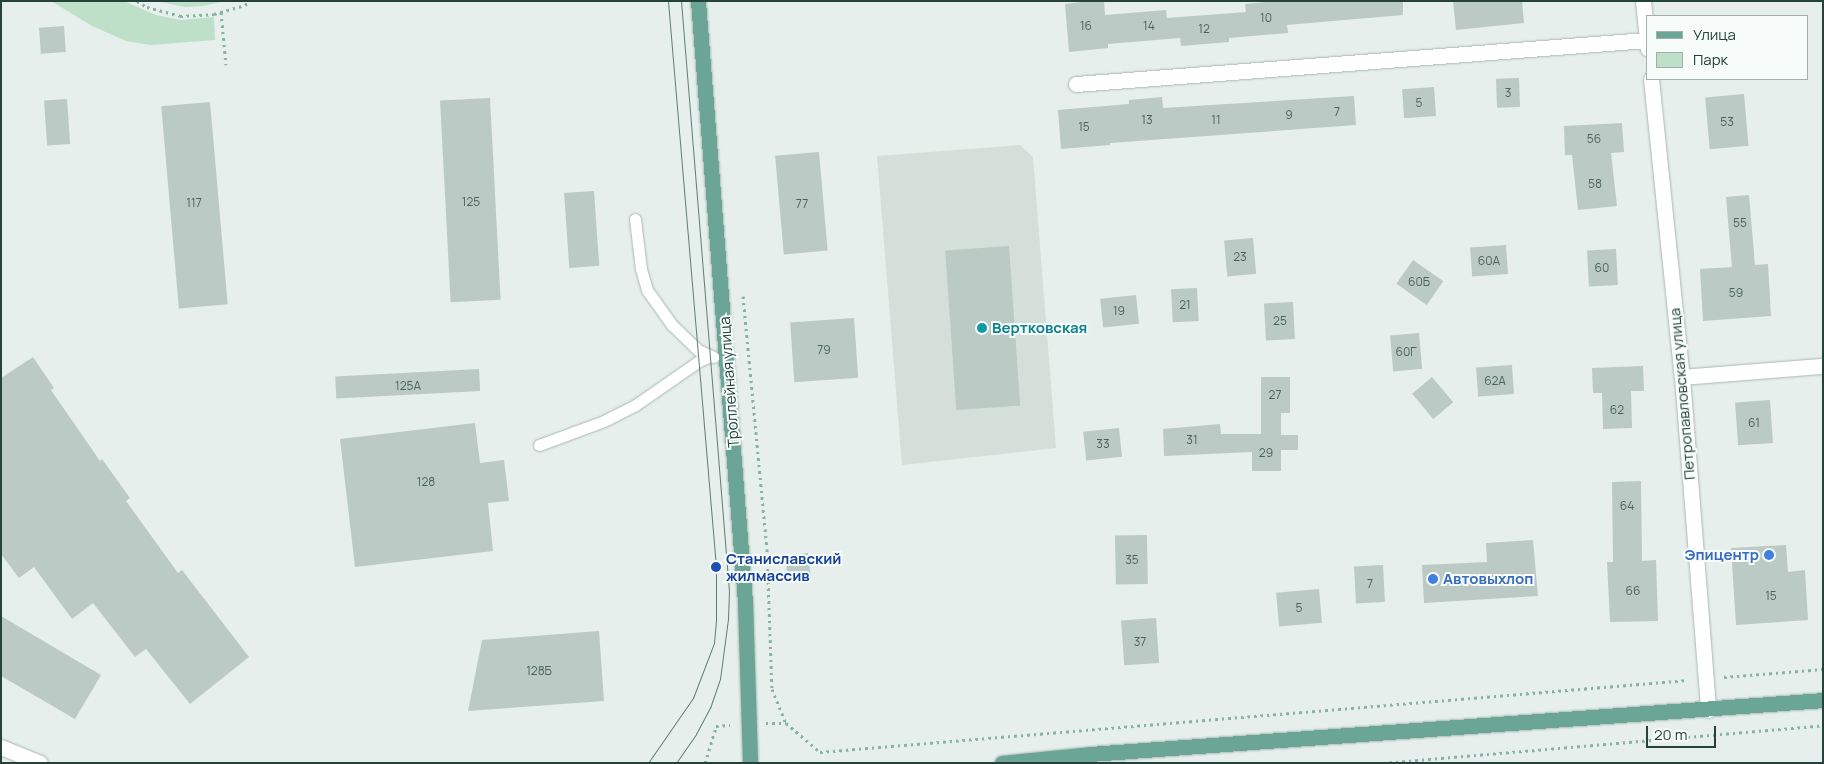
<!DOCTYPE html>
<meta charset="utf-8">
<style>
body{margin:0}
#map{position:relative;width:1824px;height:764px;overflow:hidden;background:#e6efeb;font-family:Manrope,sans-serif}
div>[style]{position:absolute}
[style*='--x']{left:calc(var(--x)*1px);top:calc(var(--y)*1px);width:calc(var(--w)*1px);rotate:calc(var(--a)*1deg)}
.built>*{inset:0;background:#d4dfda}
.green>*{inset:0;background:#bfe0c8}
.building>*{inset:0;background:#bbcac4;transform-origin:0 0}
.path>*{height:3px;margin-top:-1.5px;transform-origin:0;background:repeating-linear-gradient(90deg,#86b3a5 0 2.5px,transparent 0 6.5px)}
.roads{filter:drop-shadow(0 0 1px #a8b8b2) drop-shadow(0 0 1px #a8b8b2)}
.lane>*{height:11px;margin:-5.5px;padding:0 5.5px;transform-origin:5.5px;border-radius:5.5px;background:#fff}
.street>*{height:15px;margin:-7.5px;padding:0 7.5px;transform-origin:7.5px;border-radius:7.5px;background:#fff}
.secondary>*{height:15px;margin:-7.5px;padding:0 7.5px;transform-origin:7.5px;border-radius:7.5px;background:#fff}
.primary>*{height:15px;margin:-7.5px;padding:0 7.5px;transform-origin:7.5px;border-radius:7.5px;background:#6aa596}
.tram>*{height:1px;margin:-0.5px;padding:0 0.5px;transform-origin:0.5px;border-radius:0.5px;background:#5f7d75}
.dots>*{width:14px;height:14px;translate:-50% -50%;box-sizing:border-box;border:2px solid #f7fbf9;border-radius:50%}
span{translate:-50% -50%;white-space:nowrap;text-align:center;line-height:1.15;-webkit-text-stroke:4px #f7fbf9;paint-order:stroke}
.number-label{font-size:12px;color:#4a645c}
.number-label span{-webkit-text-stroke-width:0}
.culture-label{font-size:15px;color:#0d838f;font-weight:700}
.left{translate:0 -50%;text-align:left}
.street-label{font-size:15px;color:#24423a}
.shop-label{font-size:15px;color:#366cbe;font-weight:700}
.right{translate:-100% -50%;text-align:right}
.transit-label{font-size:15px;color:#164399;font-weight:700}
.frame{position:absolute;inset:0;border:2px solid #24423a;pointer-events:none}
.legend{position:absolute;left:1646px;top:15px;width:162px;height:65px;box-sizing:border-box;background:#f7fbf9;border:1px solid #a3b1ad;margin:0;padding:6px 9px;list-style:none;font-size:15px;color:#24423a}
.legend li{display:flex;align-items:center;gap:10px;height:25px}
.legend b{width:25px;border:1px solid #a3b1ad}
.scale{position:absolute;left:1646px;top:726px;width:70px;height:22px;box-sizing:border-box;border:2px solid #24423a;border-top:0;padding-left:6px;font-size:15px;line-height:18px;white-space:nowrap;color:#24423a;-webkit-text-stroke:4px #f7fbf9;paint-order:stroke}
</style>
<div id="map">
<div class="built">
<div style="clip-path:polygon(1020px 145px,1033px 157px,1056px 448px,902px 465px,877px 156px)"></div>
</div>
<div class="green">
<div style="clip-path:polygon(51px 1px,124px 1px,156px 15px,181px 20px,214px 17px,215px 40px,151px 45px,126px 41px,92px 26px)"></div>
<div style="clip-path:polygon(156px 1px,226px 1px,203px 6px,185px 7px)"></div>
</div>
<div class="building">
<div style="clip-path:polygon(1089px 1px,1104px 1px,1105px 15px,1166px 10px,1167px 18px,1246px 12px,1245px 4px,1276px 1px,1403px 1px,1403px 15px,1287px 25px,1288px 33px,1229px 38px,1229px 42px,1181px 46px,1180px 38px,1108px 44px,1108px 48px,1069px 52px,1065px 4px)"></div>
<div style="clip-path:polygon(1453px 1px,1522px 1px,1524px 23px,1456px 30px)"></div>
<div style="left:64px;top:26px;width:26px;height:25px;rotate:86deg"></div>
<div style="left:1519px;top:78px;width:29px;height:23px;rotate:88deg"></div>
<div style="left:1434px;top:87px;width:29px;height:32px;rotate:86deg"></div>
<div style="left:1744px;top:94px;width:52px;height:39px;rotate:85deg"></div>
<div style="clip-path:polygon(1354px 96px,1356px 125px,1110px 143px,1110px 145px,1061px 149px,1058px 110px,1129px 104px,1129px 100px,1162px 97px,1163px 108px)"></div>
<div style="left:490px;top:98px;width:202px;height:50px;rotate:87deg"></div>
<div style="left:67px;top:99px;width:45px;height:23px;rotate:86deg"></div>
<div style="left:210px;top:102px;width:203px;height:49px;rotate:85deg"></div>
<div style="clip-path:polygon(1622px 123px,1624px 152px,1611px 153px,1617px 206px,1578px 210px,1572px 155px,1565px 155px,1564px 126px)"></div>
<div style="left:819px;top:152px;width:99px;height:44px;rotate:85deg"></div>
<div style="left:594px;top:191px;width:75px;height:30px;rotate:86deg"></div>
<div style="clip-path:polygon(1749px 195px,1755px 265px,1768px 264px,1771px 316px,1703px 321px,1700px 269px,1732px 267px,1726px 197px)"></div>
<div style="left:1253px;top:238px;width:36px;height:29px;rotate:85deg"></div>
<div style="left:1506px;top:245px;width:29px;height:36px;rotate:86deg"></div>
<div style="left:1009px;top:246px;width:160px;height:64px;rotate:86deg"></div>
<div style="left:1616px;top:249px;width:36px;height:29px;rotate:87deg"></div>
<div style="left:1413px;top:260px;width:37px;height:29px;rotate:35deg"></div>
<div style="left:1197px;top:288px;width:33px;height:26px;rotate:87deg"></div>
<div style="left:1136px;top:295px;width:29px;height:36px;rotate:84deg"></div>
<div style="left:1293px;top:302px;width:37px;height:29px;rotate:87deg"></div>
<div style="left:854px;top:318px;width:60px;height:64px;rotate:86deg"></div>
<div style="left:1419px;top:333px;width:36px;height:29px;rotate:85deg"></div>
<div style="clip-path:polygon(33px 357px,54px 388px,51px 390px,100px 461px,102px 459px,130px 498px,126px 501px,178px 573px,182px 570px,249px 657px,190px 704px,146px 649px,135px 657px,93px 603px,72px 619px,34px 567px,19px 578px,1px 554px,1px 378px)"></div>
<div style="left:1512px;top:365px;width:29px;height:36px;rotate:86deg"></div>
<div style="clip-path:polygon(1643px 366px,1644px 391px,1631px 391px,1632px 428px,1603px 429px,1602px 393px,1593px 393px,1592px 368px)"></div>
<div style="left:479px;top:369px;width:22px;height:144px;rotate:87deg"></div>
<div style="clip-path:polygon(1261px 377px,1290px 377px,1290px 413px,1281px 413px,1281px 435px,1298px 435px,1298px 450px,1281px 450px,1281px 471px,1252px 471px,1252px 452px,1164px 456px,1163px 429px,1220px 424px,1221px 434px,1261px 434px)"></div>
<div style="left:1432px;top:377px;width:33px;height:26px;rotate:50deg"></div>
<div style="left:1770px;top:400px;width:43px;height:35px;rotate:86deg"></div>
<div style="clip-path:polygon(475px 423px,480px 463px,504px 460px,509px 501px,488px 503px,493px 551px,355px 567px,340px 439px)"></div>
<div style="left:1119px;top:428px;width:29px;height:36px;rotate:84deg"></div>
<div style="clip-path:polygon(1641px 481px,1642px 561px,1656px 560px,1658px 621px,1610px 622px,1607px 562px,1613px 562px,1612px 482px)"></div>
<div style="left:1147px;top:535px;width:49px;height:32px;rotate:89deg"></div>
<div style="clip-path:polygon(1533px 540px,1538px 596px,1424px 603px,1422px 565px,1487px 562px,1486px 543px)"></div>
<div style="clip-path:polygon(1786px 545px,1788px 572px,1805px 570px,1808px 620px,1736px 625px,1731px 548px)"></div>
<div style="left:808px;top:553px;width:26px;height:23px;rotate:83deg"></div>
<div style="left:1383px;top:565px;width:37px;height:29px;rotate:87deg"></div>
<div style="left:1319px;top:589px;width:34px;height:43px;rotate:85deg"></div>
<div style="clip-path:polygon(1px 616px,101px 675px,75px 719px,1px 676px)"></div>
<div style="left:1156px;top:618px;width:45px;height:35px;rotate:86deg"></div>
<div style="clip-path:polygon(599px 631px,604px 701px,468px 711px,482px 640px)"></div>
</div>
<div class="path">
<div style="--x:137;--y:1;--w:12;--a:31"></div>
<div style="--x:147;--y:7;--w:34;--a:15"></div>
<div style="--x:180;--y:16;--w:34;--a:-3"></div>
<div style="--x:214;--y:14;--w:32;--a:-16"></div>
<div style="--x:245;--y:5;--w:6;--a:-39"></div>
<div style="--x:221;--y:12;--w:53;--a:84.6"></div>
<div style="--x:743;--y:296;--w:254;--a:84.6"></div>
<div style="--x:767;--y:549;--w:140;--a:88"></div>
<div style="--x:772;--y:689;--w:37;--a:68"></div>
<div style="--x:786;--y:723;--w:45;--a:40.5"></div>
<div style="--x:820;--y:752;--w:871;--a:-4.74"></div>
<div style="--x:1724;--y:677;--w:99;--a:-4.6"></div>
<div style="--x:766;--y:723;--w:20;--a:0"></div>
<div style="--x:705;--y:763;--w:39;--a:-73"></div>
<div style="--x:716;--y:726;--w:14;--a:-4"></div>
<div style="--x:1383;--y:763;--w:442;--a:-4.9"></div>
</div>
<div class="roads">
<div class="lane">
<div style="--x:635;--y:219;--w:50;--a:83.2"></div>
<div style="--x:641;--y:269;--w:22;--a:74"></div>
<div style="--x:647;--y:290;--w:43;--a:54.5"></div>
<div style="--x:672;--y:325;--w:36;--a:44"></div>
<div style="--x:698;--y:350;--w:17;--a:24"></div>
<div style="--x:539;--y:445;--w:69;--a:-20.3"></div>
<div style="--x:604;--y:421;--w:34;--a:-27"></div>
<div style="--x:634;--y:406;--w:79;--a:-34.7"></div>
<div style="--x:699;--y:361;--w:12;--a:-24"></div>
</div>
<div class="street">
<div style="--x:1643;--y:1;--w:48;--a:84.1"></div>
<div style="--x:1651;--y:79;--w:300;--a:84.1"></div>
<div style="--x:1682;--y:377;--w:334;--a:85.5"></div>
<div style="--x:1076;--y:84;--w:573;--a:-4.41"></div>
<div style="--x:1682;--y:377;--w:141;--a:-4.5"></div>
</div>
<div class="secondary">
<div style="--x:1;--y:747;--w:42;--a:22.3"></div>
</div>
<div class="primary">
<div style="--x:698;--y:1;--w:603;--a:85.53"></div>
<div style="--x:745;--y:602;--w:161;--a:88.2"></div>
<div style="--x:1002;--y:763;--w:88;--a:-5.8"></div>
<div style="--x:1090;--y:754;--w:735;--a:-4.21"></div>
</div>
</div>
<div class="tram">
<div style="--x:648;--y:763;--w:79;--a:-55.3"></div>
<div style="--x:693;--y:698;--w:59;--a:-69.1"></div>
<div style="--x:714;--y:643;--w:22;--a:-85"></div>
<div style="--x:716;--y:621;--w:54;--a:-90"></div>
<div style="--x:716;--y:567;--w:568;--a:-94.85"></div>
<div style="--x:676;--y:763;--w:35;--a:-55"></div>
<div style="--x:696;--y:734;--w:30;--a:-62"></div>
<div style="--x:710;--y:708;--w:31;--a:-71"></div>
<div style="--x:720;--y:679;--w:61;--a:-82.4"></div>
<div style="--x:728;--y:619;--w:28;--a:-88"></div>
<div style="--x:729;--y:591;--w:592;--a:-94.65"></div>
</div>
<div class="dots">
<div style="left:982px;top:328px;background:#0f9aa8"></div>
<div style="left:1769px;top:555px;background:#3f7fe0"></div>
<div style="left:716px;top:567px;background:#1a4fb4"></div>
<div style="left:1433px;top:579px;background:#3f7fe0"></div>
</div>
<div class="number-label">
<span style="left:1266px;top:18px">10</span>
<span style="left:1086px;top:26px">16</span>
<span style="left:1149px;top:26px">14</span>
<span style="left:1204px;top:29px">12</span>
<span style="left:1508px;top:93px">3</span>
<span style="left:1419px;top:103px">5</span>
<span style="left:1337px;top:112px">7</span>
<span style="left:1289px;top:115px">9</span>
<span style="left:1147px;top:120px">13</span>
<span style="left:1216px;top:120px">11</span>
<span style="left:1727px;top:122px">53</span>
<span style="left:1084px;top:127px">15</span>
<span style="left:1594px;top:139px">56</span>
<span style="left:1595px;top:184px">58</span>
<span style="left:471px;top:202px">125</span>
<span style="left:194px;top:203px">117</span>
<span style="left:802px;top:204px">77</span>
<span style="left:1740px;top:223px">55</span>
<span style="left:1240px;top:257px">23</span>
<span style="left:1489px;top:261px">60А</span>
<span style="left:1602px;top:268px">60</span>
<span style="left:1419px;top:282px">60Б</span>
<span style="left:1736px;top:293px">59</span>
<span style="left:1185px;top:305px">21</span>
<span style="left:1119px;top:311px">19</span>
<span style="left:1280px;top:321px">25</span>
<span style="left:824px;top:350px">79</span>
<span style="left:1406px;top:352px">60Г</span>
<span style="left:1495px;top:381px">62А</span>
<span style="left:408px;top:386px">125А</span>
<span style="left:1275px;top:395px">27</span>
<span style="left:1617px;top:410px">62</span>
<span style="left:1754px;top:423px">61</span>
<span style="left:1192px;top:440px">31</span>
<span style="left:1103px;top:444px">33</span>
<span style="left:1266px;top:453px">29</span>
<span style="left:426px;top:482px">128</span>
<span style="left:1627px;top:506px">64</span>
<span style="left:1132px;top:560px">35</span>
<span style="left:1370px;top:584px">7</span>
<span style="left:1633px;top:591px">66</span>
<span style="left:1771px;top:596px">15</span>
<span style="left:1299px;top:608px">5</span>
<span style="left:1140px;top:642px">37</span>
<span style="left:539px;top:671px">128Б</span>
</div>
<div class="culture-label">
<span class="left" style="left:992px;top:328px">Вертковская</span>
</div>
<div class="street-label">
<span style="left:729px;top:382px;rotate:-94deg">Троллейная улица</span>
<span style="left:1682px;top:394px;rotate:-95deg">Петропавловская улица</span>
</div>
<div class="shop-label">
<span class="right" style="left:1759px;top:555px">Эпицентр</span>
<span class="left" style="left:1443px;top:579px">Автовыхлоп</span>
</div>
<div class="transit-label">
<span class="left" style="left:726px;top:567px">Станиславский<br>жилмассив</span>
</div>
<div class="frame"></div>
<ul class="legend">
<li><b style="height:6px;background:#6aa596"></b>Улица</li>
<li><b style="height:14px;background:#bfe0c8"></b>Парк</li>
</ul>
<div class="scale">20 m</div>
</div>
